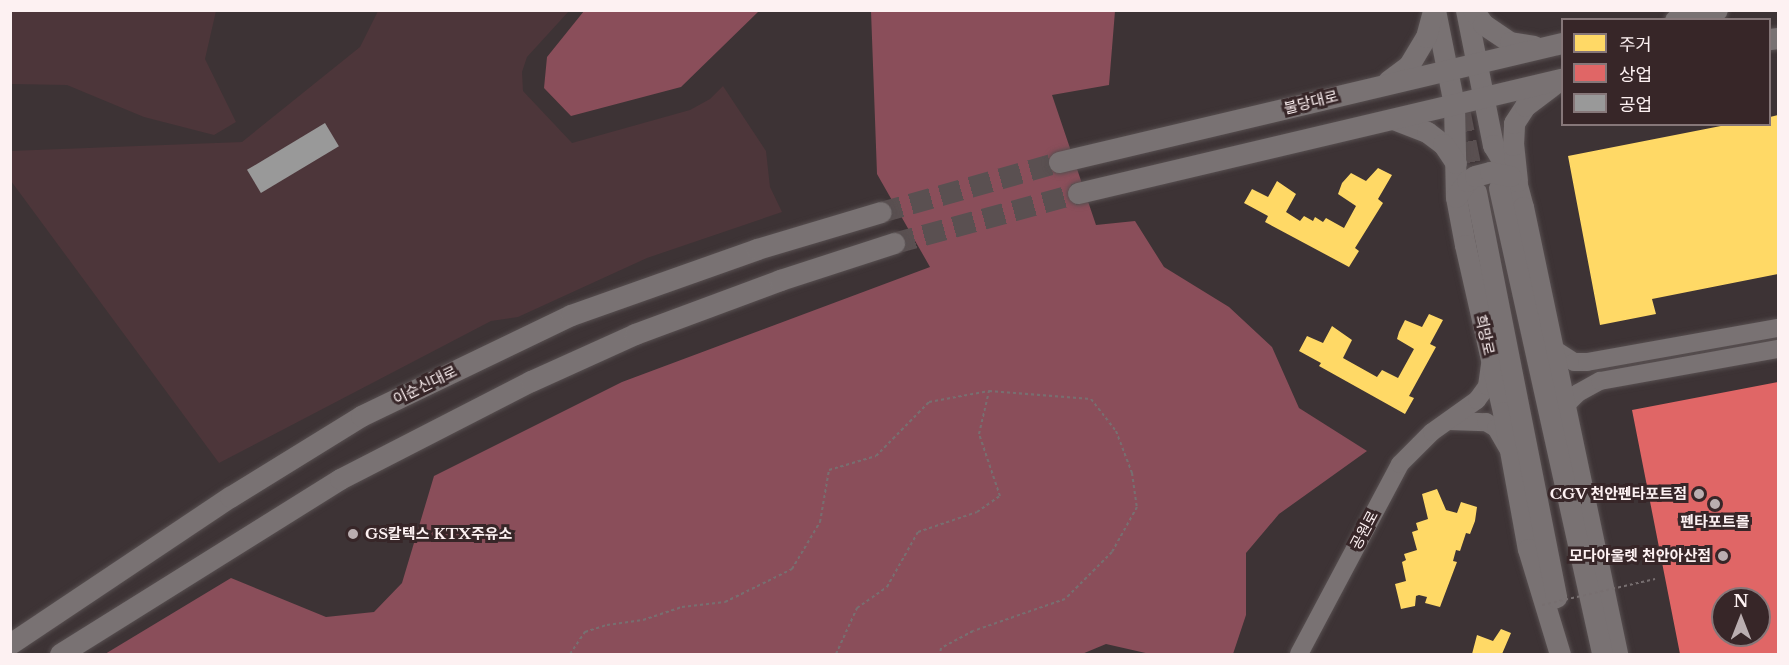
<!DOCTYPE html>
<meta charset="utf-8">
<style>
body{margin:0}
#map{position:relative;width:1789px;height:665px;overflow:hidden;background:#3d3335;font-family:"Libre Baskerville","Noto Sans KR",serif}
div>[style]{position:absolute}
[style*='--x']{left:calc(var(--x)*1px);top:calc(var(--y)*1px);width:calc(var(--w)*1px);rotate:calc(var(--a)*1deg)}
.built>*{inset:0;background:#4d363a}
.forest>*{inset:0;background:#8a4e5a}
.homes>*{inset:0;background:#ffd966}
.shops>*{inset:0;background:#e06666}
.industry>*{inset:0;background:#999;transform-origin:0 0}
.secondary-tunnel>*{height:21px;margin-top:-10.5px;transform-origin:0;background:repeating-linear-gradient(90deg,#5a5051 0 21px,transparent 0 31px)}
.path>*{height:2px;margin-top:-1px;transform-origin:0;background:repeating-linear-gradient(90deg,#776f70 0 3px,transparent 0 6px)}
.roads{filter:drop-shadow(0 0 2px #574f50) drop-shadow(0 0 2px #574f50)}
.tertiary>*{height:18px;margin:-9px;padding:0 9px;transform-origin:9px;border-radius:9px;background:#797273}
.secondary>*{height:21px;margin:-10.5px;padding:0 10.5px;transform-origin:10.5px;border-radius:10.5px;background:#797273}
.path-bridge>*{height:2px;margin-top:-1px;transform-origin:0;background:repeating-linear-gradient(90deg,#776f70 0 3px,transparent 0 6px)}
.dots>*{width:16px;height:16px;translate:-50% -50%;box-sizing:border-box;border:3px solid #372628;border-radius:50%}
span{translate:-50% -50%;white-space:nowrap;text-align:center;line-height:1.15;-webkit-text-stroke:6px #372628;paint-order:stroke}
.street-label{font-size:15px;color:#fdf1f2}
.poi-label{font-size:15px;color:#fdf1f2;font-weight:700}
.right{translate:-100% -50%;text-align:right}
.left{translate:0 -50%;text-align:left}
.frame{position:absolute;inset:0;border:12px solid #fdf1f2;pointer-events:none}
.legend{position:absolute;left:1561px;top:18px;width:210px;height:108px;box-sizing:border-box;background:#372628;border:2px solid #867779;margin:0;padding:8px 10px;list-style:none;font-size:18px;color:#fdf1f2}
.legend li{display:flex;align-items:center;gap:12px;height:30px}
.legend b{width:30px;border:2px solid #867779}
.north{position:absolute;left:1711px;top:587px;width:60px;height:60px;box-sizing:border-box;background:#372628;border:2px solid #867779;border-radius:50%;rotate:0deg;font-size:16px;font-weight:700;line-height:24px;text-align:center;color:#fdf1f2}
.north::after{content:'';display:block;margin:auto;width:21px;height:27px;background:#baaeb0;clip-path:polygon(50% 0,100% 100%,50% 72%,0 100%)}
</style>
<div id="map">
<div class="built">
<div style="clip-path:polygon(11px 10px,216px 11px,205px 59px,236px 122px,214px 135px,144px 117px,67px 85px,11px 84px)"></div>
<div style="clip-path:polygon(378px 11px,569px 11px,527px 57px,522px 72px,523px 91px,572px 143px,690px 110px,710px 99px,723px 86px,766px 151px,770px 187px,782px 212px,647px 258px,518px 317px,491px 321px,219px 463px,11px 181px,10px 151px,242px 142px,360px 47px)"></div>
</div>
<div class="forest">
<div style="clip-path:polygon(584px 11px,584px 10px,759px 11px,681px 87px,571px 116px,544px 88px,547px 57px)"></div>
<div style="clip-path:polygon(871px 11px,1115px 11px,1109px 85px,1052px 95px,1096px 225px,1135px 221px,1164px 267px,1229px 307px,1272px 347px,1299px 408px,1367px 451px,1279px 514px,1246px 553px,1246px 615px,1233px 654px,1150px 654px,1106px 644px,1082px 654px,105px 654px,231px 578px,326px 617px,374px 612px,402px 583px,434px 476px,622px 382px,930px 267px,877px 174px)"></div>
</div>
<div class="homes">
<div style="clip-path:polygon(1778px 115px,1778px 274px,1652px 299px,1656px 314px,1600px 325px,1568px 156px,1731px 124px,1770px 124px,1770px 117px)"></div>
<div style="clip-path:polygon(1378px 168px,1392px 175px,1378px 199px,1383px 203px,1355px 248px,1359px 251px,1349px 267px,1265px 222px,1268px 216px,1244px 203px,1252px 189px,1268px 197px,1277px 181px,1296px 194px,1286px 212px,1300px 221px,1304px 216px,1313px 221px,1315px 217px,1323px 222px,1326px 218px,1344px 228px,1356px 206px,1338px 194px,1342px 183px,1351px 173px,1366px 181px)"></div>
<div style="clip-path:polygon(1429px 314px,1443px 320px,1430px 344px,1436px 347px,1409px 396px,1414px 398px,1405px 414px,1319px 366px,1321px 363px,1299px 351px,1307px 336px,1323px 343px,1332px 326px,1352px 340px,1343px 358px,1377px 377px,1382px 370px,1398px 378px,1414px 349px,1397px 339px,1399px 332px,1405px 320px,1422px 327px)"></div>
<div style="clip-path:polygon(1437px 489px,1446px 510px,1457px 513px,1461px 502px,1477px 507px,1475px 521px,1470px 534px,1466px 533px,1460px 551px,1456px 550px,1453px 561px,1457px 562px,1440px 607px,1425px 603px,1427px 597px,1419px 595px,1416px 596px,1415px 606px,1401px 609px,1395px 584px,1406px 581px,1402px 562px,1406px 560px,1404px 554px,1417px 550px,1412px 532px,1418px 530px,1416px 523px,1428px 519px,1422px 494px)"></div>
<div style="clip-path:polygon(1501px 629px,1511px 633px,1502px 654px,1472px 654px,1477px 635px,1493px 641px)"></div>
</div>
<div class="shops">
<div style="clip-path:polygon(evenodd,1778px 382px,1778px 654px,1680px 654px,1632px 410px,1778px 382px,1723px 599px,1759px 599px,1759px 635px,1723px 635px,1723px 599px)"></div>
</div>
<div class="industry">
<div style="left:325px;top:123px;width:27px;height:91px;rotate:59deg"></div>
</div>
<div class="secondary-tunnel">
<div style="--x:1460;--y:111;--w:83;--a:78.8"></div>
<div style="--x:881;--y:212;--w:185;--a:-15.7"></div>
<div style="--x:894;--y:243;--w:191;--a:-15.2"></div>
</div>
<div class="path">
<div style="--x:570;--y:654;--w:27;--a:-56"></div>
<div style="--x:585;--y:632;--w:23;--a:-18"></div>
<div style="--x:607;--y:625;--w:36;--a:-8"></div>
<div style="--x:643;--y:620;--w:41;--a:-18.4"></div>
<div style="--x:682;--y:607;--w:43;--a:-6.6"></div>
<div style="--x:725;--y:602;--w:75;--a:-26.2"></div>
<div style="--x:792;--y:569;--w:55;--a:-59.2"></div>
<div style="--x:820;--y:522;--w:53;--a:-80.2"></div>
<div style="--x:829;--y:470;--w:49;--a:-16.6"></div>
<div style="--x:876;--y:456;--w:76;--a:-45.5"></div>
<div style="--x:929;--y:402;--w:61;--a:-10.4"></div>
<div style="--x:989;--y:391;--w:102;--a:4.5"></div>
<div style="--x:1091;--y:399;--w:41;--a:52"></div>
<div style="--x:1116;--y:431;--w:45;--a:69.1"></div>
<div style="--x:1132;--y:473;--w:34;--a:82"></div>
<div style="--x:1137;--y:507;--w:51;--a:119.1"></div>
<div style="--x:1112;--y:552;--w:66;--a:135"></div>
<div style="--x:1065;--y:599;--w:97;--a:160.8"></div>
<div style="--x:973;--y:631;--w:36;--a:152"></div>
<div style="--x:941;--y:648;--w:6;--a:99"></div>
<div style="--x:836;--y:654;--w:51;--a:-65.5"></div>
<div style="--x:857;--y:608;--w:37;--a:-35"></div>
<div style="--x:887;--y:587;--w:63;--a:-60.6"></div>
<div style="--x:918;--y:532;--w:62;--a:-18.7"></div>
<div style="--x:977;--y:512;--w:28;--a:-35"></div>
<div style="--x:1000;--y:496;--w:65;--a:-108.7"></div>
<div style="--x:979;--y:434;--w:44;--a:-76.9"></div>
</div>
<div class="roads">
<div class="tertiary">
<div style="--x:1554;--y:349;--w:24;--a:33"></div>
<div style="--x:1574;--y:362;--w:13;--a:0"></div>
<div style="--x:1587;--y:362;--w:194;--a:-10.1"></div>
<div style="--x:1566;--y:405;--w:17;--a:-45"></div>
<div style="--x:1578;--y:393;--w:25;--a:-29"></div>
<div style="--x:1600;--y:381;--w:181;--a:-10.2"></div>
<div style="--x:1449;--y:421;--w:37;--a:2"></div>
<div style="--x:1486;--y:422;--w:12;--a:31"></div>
<div style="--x:1496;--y:428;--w:24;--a:60"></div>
<div style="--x:1299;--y:654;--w:215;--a:-62"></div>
<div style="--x:1400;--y:464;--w:45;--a:-45"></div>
<div style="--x:1432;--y:432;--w:55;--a:-35.4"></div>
<div style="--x:1477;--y:400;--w:17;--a:-54"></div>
<div style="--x:1487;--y:386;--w:22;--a:-82"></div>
</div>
<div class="secondary">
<div style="--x:1435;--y:10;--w:96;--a:78.6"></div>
<div style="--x:1454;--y:104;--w:93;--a:88.8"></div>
<div style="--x:1456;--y:197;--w:49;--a:79.4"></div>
<div style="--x:1465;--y:245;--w:171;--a:77.2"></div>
<div style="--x:1503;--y:412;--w:139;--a:79.7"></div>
<div style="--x:1528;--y:549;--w:110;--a:73.1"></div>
<div style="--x:1466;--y:10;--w:138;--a:78.7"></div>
<div style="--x:1493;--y:145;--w:47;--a:59"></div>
<div style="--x:1517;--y:185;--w:23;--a:75"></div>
<div style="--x:1523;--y:207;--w:457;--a:78.1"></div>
<div style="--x:1473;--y:10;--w:17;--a:54"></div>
<div style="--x:1483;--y:24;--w:32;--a:34"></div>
<div style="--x:1510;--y:42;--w:24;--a:9"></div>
<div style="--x:1675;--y:20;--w:43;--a:-13.4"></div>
<div style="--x:1770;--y:39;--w:8;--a:-7"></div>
<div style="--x:1388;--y:81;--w:26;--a:-37"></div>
<div style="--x:1409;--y:65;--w:33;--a:-59"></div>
<div style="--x:1426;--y:37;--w:27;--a:-75"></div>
<div style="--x:1393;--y:119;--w:36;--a:21"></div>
<div style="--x:1427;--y:132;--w:20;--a:37"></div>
<div style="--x:1443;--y:144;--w:23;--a:56"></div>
<div style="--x:1059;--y:162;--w:517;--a:-13.31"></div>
<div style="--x:1517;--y:181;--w:36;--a:-96"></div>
<div style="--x:1513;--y:145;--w:22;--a:-87"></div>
<div style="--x:1514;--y:123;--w:20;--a:-57"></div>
<div style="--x:1525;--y:106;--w:38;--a:-37"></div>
<div style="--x:1499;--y:188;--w:477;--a:77.5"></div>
<div style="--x:1476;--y:192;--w:413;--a:78.8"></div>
<div style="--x:1078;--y:193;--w:497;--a:-13.3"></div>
<div style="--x:1456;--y:197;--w:19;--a:-55"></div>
<div style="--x:1467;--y:181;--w:9;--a:-32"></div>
<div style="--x:1475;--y:176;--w:16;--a:-15"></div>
<div style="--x:1490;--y:172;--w:21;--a:11"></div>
<div style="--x:10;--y:644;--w:265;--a:-33.8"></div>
<div style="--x:230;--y:497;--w:154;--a:-31.7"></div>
<div style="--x:361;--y:416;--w:233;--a:-25.7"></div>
<div style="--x:571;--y:315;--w:197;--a:-19.5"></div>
<div style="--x:757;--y:249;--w:129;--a:-16.6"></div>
<div style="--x:60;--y:654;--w:330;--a:-32"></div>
<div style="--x:340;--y:479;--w:215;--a:-27.2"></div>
<div style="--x:531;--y:381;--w:114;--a:-24.3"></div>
<div style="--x:635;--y:334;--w:155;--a:-20.4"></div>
<div style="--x:780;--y:280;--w:120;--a:-18"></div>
</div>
</div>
<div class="path-bridge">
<div style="--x:1542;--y:605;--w:116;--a:-13"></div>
</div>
<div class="dots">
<div style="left:1699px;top:494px;background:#baaeb0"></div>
<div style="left:1715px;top:504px;background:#baaeb0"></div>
<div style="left:353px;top:534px;background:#baaeb0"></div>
<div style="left:1723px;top:556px;background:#baaeb0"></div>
</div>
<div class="street-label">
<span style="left:1311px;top:102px;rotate:-14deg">불당대로</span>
<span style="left:1485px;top:335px;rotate:77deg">희망로</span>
<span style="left:425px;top:385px;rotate:-26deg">이순신대로</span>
<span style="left:1364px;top:530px;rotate:-62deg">공원로</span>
</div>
<div class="poi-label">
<span class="right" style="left:1687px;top:494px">CGV 천안펜타포트점</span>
<span style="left:1715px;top:522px">펜타포트몰</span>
<span class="left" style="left:365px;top:534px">GS칼텍스 KTX주유소</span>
<span class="right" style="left:1711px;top:556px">모다아울렛 천안아산점</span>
</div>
<div class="frame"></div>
<ul class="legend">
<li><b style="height:16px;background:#ffd966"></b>주거</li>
<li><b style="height:16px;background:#e06666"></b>상업</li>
<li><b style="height:16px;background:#999"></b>공업</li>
</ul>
<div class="north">N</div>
</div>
